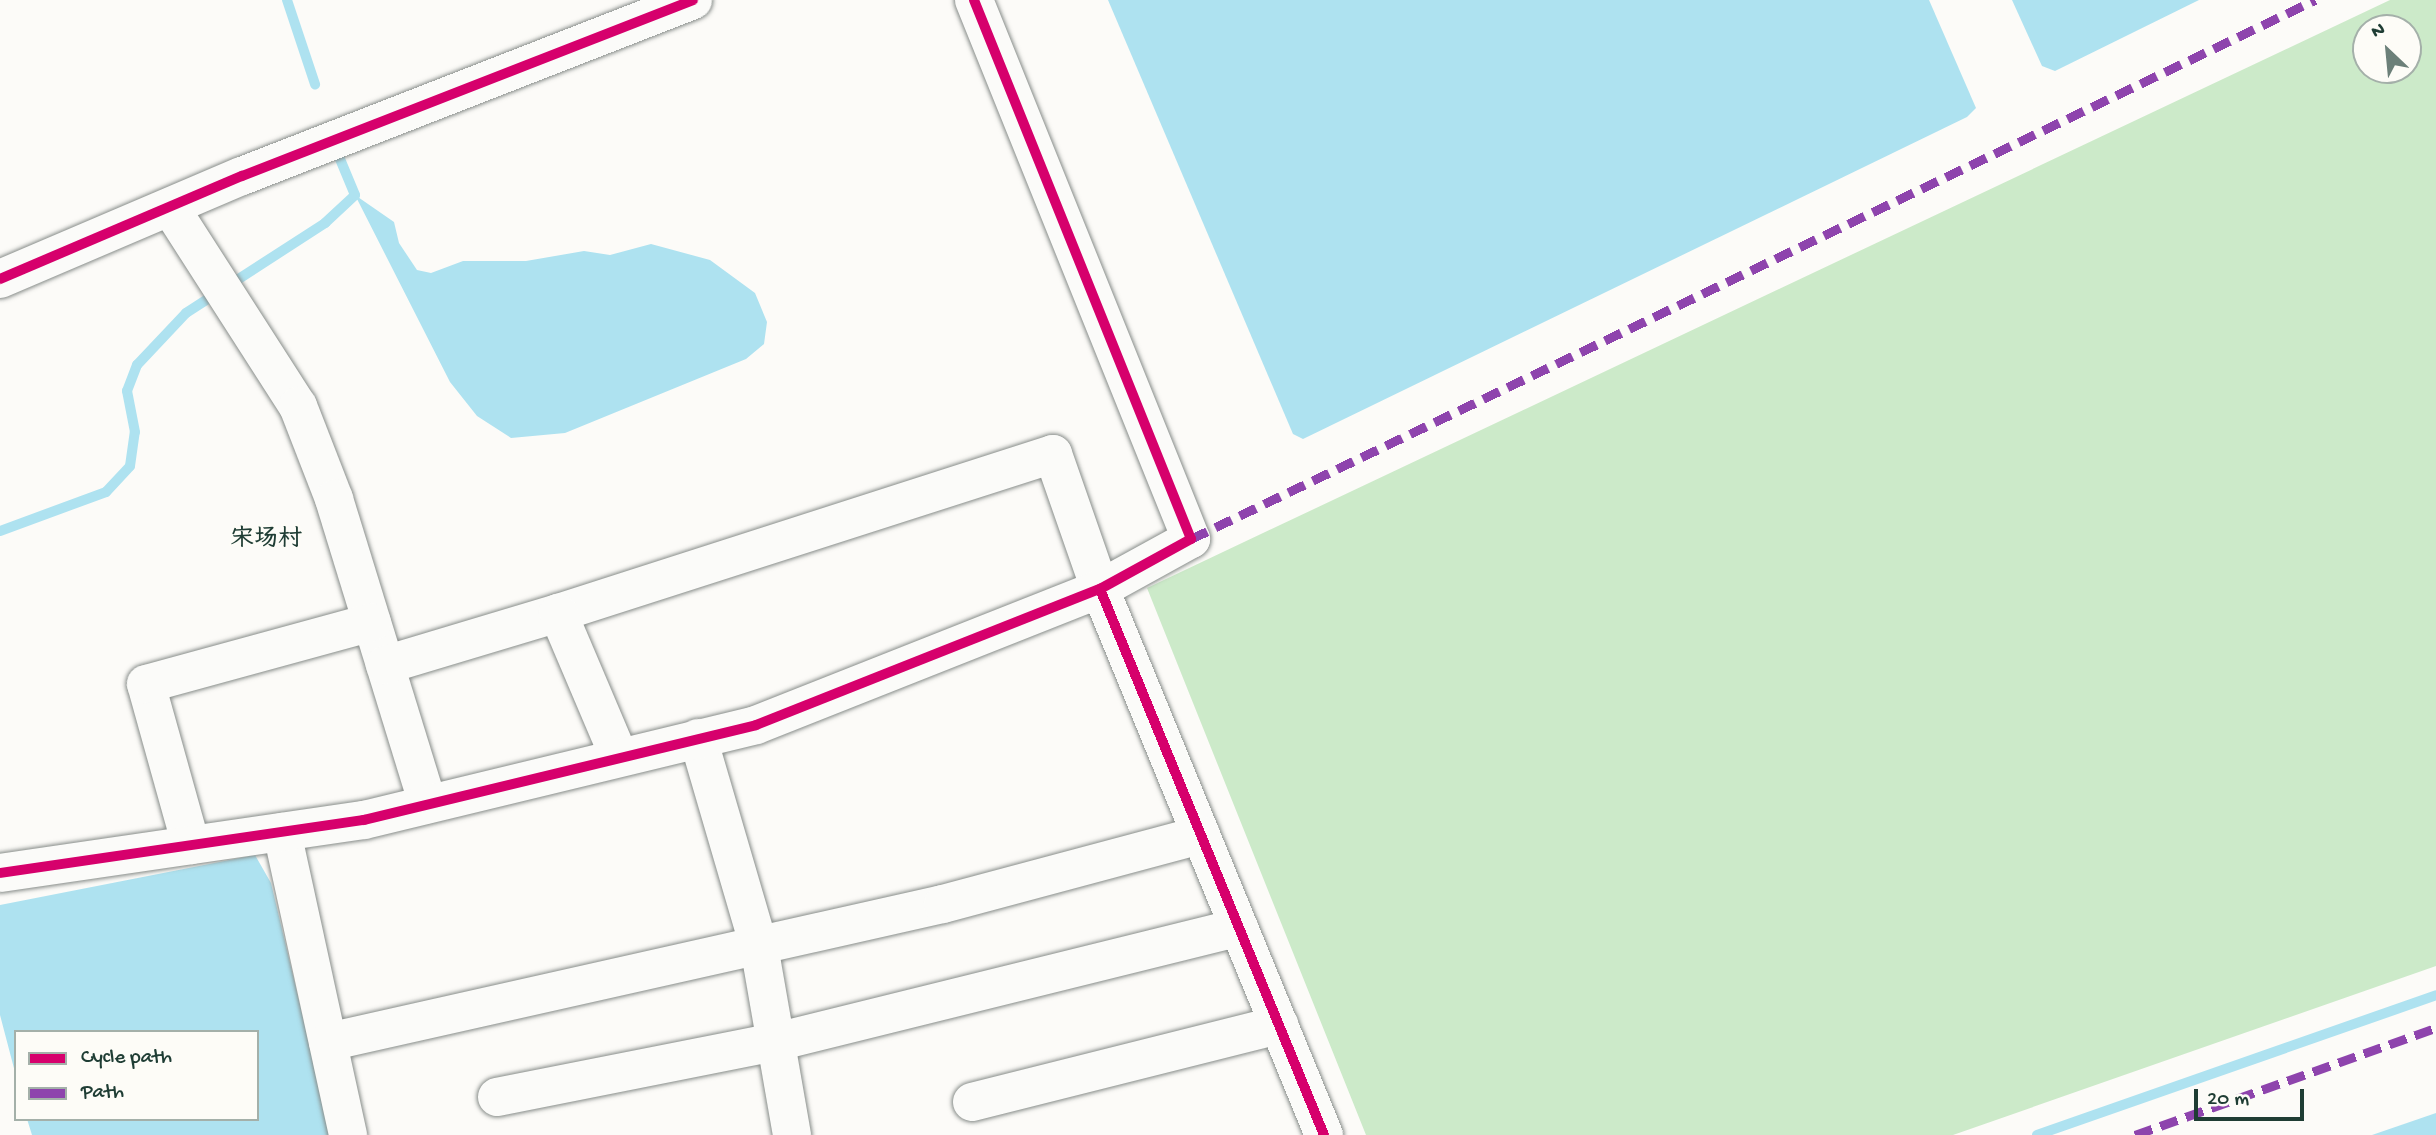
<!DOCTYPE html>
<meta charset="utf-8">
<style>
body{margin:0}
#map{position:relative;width:2436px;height:1135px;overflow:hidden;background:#fcfbf8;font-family:"Gochi Hand","LXGW WenKai TC",sans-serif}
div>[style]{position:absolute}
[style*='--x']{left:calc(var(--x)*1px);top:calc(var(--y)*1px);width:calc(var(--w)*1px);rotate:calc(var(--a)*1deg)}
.green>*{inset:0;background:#cceac9}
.water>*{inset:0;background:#aee2f0}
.stream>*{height:10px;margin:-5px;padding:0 5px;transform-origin:5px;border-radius:5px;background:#aee2f0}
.roads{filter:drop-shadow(0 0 2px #888d8a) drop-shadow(0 0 2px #888d8a)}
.minor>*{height:38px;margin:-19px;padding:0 19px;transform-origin:19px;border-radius:19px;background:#fbfbf9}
.quiet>*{height:9px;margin-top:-4.5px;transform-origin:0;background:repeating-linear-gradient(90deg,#8e44ad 0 18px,transparent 0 27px)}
.cycleway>*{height:10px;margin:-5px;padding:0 5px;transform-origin:5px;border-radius:5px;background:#d6006c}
span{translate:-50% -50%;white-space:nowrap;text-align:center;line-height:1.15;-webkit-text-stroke:5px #fdfcf7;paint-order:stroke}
.quarter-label{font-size:24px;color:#1f3d34;font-weight:700}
.legend{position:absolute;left:14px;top:1030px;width:245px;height:91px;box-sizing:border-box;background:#fdfcf7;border:2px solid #a4b0a9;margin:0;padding:9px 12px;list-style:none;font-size:21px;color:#1f3d34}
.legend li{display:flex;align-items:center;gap:14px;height:35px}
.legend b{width:35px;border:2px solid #a4b0a9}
.north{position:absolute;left:2352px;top:14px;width:70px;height:70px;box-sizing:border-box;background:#fdfcf7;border:2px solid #a4b0a9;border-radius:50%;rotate:334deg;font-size:19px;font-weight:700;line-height:28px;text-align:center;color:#1f3d34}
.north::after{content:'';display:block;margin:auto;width:24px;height:32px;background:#6c8079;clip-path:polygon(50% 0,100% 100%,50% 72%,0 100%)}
.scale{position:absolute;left:2194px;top:1089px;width:110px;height:32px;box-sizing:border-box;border:4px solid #1f3d34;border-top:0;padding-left:9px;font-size:21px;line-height:24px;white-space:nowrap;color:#1f3d34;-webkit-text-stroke:5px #fdfcf7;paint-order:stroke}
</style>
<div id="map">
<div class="green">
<div style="clip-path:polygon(evenodd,2390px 0,2436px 0,2436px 966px,1953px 1135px,1366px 1135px,1147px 588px,2390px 0,2366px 28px,2408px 28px,2408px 70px,2366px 70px,2366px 28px)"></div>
</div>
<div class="water">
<div style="clip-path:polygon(1108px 0,1929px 0,1976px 108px,1967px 117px,1303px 439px,1293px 434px)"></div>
<div style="clip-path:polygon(2012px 0,2199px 0,2055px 71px,2042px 66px)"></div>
<div style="clip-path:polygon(355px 195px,394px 222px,399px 243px,417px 270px,431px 273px,463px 261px,526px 261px,584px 251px,610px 255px,651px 244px,710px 260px,755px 293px,767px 322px,764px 344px,746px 359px,565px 433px,511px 438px,477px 416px,450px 382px)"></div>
<div style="clip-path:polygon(255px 855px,271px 883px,331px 1135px,32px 1135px,27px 1119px,257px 1119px,257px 1032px,16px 1032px,16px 1076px,0 1015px,0 905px)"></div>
<div style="clip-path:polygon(2436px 1113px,2436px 1135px,2372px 1135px)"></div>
</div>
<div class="stream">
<div style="--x:287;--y:0;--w:89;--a:71.6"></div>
<div style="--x:0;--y:531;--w:113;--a:-20.2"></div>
<div style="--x:106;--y:492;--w:35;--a:-47"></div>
<div style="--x:130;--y:466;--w:34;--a:-82"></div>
<div style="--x:135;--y:432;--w:42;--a:-101"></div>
<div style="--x:127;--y:391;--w:28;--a:-69"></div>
<div style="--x:137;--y:365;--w:71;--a:-46.7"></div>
<div style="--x:186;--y:313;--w:166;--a:-32.9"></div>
<div style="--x:325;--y:223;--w:41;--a:-43"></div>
<div style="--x:355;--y:195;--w:52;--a:-112.6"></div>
<div style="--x:2037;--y:1135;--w:423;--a:-19.3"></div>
</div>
<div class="roads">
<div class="minor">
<div style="--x:170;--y:207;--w:237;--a:57.3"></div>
<div style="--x:298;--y:406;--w:100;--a:68.8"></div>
<div style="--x:334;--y:499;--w:319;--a:72.9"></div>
<div style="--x:0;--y:279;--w:263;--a:-23.1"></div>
<div style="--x:242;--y:176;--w:484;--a:-21.3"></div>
<div style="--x:558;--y:613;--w:520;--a:-17.81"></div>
<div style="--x:1053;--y:454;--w:143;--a:70.8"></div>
<div style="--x:1100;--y:589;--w:590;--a:67.69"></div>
<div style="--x:385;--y:665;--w:181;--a:-16.7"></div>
<div style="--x:558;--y:613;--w:156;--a:67"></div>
<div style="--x:698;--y:738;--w:217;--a:73.7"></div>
<div style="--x:759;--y:946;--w:192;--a:80.1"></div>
<div style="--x:282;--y:832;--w:310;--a:77.7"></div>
<div style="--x:191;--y:845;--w:167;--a:-105.6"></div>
<div style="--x:146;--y:684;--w:234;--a:-15.3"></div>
<div style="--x:0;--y:873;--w:368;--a:-8.3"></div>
<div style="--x:364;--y:820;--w:403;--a:-13.6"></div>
<div style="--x:756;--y:725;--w:370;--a:-21.6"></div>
<div style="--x:1100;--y:589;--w:104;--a:-28.8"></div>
<div style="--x:1191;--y:539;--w:581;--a:-111.93"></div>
<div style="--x:328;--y:1042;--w:630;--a:-12.65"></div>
<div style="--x:943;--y:904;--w:267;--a:-15"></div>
<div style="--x:497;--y:1097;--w:284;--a:-11.2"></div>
<div style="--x:776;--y:1042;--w:477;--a:-13.9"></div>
<div style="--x:972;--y:1102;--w:317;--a:-14.1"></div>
</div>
</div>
<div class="quiet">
<div style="--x:1191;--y:539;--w:1247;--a:-25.62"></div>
<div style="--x:2135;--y:1135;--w:319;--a:-19.6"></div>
</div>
<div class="cycleway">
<div style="--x:0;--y:279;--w:263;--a:-23.1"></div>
<div style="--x:242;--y:176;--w:484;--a:-21.3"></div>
<div style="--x:1100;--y:589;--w:590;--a:67.69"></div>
<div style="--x:0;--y:873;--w:368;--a:-8.3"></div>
<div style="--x:364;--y:820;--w:403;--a:-13.6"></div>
<div style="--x:756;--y:725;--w:370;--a:-21.6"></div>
<div style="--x:1100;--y:589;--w:104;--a:-28.8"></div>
<div style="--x:1191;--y:539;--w:581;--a:-111.93"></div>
</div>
<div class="quarter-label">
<span style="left:266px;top:541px">宋场村</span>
</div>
<ul class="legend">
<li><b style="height:9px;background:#d6006c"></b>Cycle path</li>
<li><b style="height:9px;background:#8e44ad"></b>Path</li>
</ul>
<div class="north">N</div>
<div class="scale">20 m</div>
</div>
